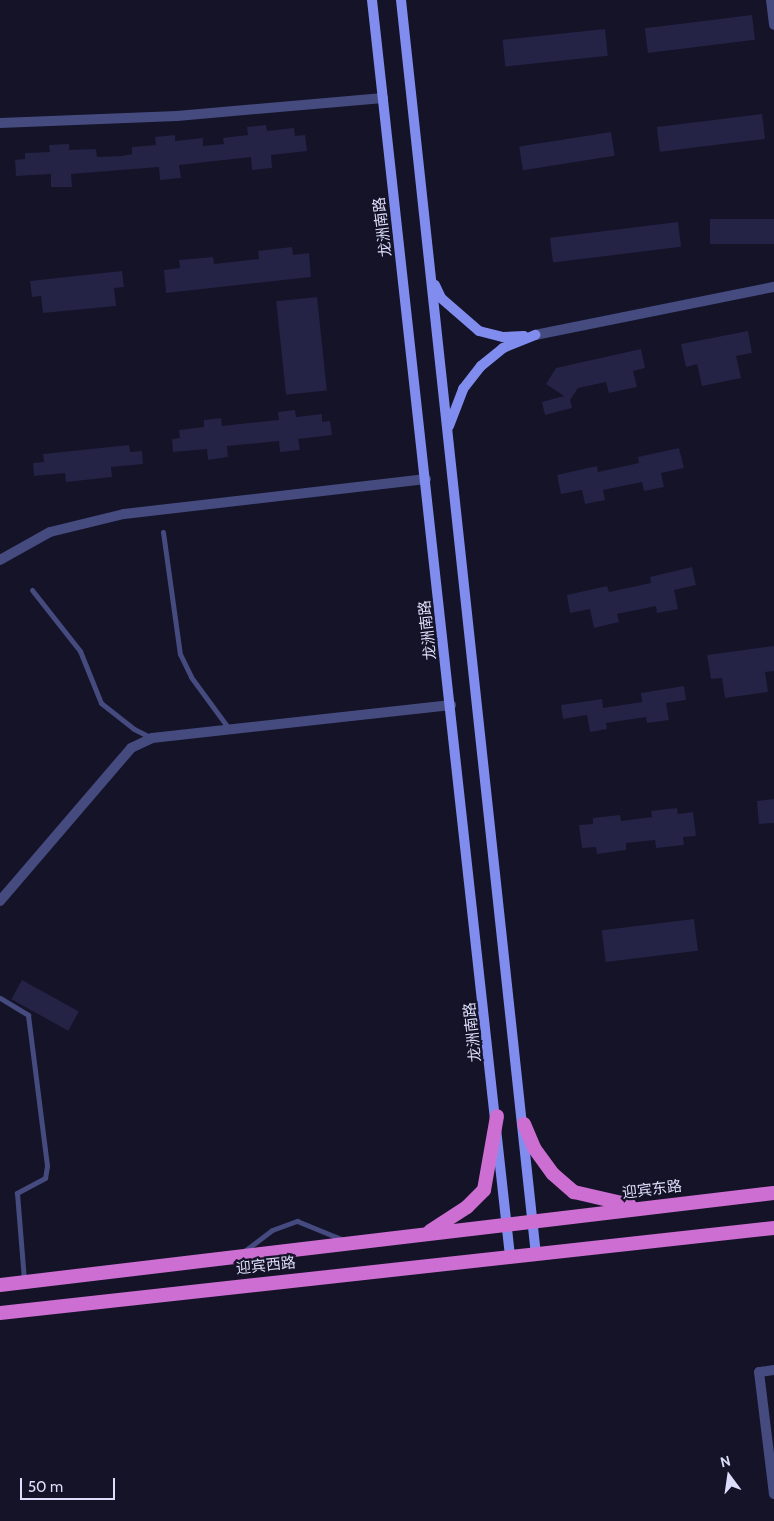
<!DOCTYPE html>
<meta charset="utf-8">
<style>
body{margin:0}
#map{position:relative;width:774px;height:1521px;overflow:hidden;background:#141327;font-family:Cabin,"Noto Sans SC",sans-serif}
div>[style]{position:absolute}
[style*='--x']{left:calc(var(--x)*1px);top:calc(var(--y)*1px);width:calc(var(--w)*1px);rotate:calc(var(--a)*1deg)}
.building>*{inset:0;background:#242245;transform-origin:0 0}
.service>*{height:5px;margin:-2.5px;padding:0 2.5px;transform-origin:2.5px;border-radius:2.5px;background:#454a7f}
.minor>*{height:10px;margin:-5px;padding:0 5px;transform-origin:5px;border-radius:5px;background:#454a7f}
.tertiary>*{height:10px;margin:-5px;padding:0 5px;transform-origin:5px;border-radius:5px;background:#454a7f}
.secondary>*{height:10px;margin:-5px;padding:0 5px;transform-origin:5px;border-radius:5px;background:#818dee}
.trunk>*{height:14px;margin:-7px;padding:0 7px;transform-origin:7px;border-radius:7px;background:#cd6ed2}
span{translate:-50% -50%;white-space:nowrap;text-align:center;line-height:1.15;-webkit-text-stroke:4.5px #141327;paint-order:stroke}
.street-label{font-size:15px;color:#dddefb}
.north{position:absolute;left:704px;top:1451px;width:50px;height:50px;-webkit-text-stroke:4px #141327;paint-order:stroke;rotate:346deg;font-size:14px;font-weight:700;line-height:20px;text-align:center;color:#dddefb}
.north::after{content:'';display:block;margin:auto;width:18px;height:22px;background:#dddefb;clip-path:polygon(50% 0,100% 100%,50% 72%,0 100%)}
.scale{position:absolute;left:20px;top:1478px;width:95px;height:22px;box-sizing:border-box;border:2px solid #dddefb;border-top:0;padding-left:6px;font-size:15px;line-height:18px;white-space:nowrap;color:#dddefb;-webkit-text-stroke:4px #141327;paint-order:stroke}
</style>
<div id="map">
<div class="building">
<div style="left:752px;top:15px;width:25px;height:108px;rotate:83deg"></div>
<div style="left:605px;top:29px;width:27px;height:103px;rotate:84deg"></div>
<div style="left:762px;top:114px;width:25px;height:106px;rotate:83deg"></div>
<div style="clip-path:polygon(266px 125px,267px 131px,294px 128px,295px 136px,305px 135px,307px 151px,271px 155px,272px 168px,252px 170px,251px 157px,179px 165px,181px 178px,160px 180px,159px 167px,71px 174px,72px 187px,51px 187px,51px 174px,16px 176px,15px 160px,25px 159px,25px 153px,50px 152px,49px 145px,69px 144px,69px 150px,96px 149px,97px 157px,122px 156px,132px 154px,132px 147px,156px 145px,155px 137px,175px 135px,175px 141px,203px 138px,203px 146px,224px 144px,223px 138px,248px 135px,247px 127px)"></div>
<div style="left:611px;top:132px;width:24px;height:93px;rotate:81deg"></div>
<div style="left:774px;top:219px;width:25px;height:64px;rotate:90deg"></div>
<div style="left:678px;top:222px;width:25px;height:129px;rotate:83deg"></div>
<div style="clip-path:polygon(292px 247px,293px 255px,309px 253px,311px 277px,166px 293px,164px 270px,180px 268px,179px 260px,213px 257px,214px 264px,259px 259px,258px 251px)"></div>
<div style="clip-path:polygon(122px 271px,124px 287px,114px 288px,116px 306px,43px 313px,41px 296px,32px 297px,30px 281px)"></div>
<div style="left:317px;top:297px;width:94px;height:41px;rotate:84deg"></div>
<div style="clip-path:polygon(748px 331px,752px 353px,736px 356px,741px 378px,702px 386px,697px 364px,686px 367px,681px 344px)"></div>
<div style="clip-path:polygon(641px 349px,645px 368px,633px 371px,637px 387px,609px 393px,606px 382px,578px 388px,570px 400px,572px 408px,545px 415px,542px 402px,564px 396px,546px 384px,556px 368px)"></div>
<div style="clip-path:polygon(295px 410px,296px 417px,322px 414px,322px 422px,330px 421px,332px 435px,298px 439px,300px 450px,280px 452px,279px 441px,227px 446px,228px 457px,208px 460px,207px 449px,173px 452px,172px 439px,180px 438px,179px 430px,204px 427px,204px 420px,221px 418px,222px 426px,249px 423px,279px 420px,278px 412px)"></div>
<div style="clip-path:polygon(129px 445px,130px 452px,142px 451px,143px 464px,111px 467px,112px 477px,66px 482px,65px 473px,34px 476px,33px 463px,44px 462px,43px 454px)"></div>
<div style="clip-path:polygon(679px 448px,684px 468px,661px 473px,664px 487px,644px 491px,642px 482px,603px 490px,605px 500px,585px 504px,582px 490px,561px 494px,557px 475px,597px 466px,598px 472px,639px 463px,638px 457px)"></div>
<div style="clip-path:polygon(692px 567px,696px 585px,674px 590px,678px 609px,657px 613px,656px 606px,617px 614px,619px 622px,594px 628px,590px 609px,570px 613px,567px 595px,607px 586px,609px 592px,651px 583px,650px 577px)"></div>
<div style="clip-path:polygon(774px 646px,774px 671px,765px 672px,768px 692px,725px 698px,722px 678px,711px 679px,707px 655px)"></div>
<div style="clip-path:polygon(684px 686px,686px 700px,666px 703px,669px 720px,647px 723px,646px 717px,606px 723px,607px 729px,590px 732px,587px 715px,563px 719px,561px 705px,602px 699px,603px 708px,642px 702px,641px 693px)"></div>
<div style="clip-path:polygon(774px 799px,774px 823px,759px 824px,757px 801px)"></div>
<div style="clip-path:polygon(677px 808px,678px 814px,693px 812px,696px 836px,683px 837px,684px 845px,656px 848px,655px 840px,626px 843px,626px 850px,597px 854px,596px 847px,582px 848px,579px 825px,593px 824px,593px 818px,620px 815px,621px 821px,652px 817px,651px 811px)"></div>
<div style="left:694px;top:919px;width:32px;height:93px;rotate:83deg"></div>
<div style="left:22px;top:980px;width:65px;height:22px;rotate:29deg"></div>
</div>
<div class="service">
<div style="--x:163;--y:532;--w:123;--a:82.1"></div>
<div style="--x:180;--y:654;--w:25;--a:64"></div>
<div style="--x:191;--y:677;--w:66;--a:53.7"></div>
<div style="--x:32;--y:590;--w:78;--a:51.8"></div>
<div style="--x:80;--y:651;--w:56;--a:68"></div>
<div style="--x:101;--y:703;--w:42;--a:38.2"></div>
<div style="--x:134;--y:729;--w:20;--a:27"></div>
<div style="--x:0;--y:998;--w:33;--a:31"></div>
<div style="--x:28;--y:1015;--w:152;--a:82.8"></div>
<div style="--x:47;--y:1166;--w:12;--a:99"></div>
<div style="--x:45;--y:1178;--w:32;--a:152"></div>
<div style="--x:17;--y:1193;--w:87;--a:85.4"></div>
<div style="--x:243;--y:1252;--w:36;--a:-37"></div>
<div style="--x:272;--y:1230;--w:27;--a:-20"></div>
<div style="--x:297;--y:1221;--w:53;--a:22.2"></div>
</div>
<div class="minor">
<div style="--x:771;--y:0;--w:25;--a:83"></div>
<div style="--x:0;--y:123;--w:177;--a:-2.3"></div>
<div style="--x:177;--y:116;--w:207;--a:-5"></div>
<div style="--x:0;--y:560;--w:57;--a:-29.2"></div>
<div style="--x:50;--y:532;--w:76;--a:-13.7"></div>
<div style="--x:124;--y:514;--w:304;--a:-6.6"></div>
<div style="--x:0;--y:901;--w:201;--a:-49.4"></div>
<div style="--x:131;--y:748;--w:23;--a:-25"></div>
<div style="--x:152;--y:738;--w:301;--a:-6.3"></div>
<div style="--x:774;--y:1370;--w:15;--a:172"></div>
<div style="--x:759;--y:1372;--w:123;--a:83"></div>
</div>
<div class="tertiary">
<div style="--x:535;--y:335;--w:244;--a:-11.4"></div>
</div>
<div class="secondary">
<div style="--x:372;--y:0;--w:1264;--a:83.73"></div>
<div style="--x:401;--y:0;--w:1261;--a:83.86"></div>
<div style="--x:435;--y:285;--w:14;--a:65"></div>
<div style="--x:441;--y:298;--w:50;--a:41"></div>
<div style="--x:479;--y:331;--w:25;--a:14"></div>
<div style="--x:503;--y:337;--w:21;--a:-3"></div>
<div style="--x:449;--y:426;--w:40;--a:-69"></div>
<div style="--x:463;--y:389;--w:29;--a:-52"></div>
<div style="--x:481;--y:366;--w:28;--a:-39"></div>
<div style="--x:503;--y:348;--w:35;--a:-22"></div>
</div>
<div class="trunk">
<div style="--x:524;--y:1124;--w:26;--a:67"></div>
<div style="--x:534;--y:1148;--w:32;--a:54"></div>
<div style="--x:553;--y:1174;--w:28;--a:41"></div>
<div style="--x:574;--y:1192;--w:57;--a:13.1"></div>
<div style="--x:430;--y:1231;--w:44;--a:-33"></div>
<div style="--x:467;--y:1207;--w:24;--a:-45"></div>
<div style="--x:484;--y:1190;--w:75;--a:-80"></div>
<div style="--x:0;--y:1285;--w:779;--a:-6.78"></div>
<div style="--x:0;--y:1313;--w:779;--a:-6.27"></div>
</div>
<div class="street-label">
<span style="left:383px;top:227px;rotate:-97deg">龙洲南路</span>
<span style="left:428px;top:630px;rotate:-96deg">龙洲南路</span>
<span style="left:473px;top:1032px;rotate:-96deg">龙洲南路</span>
<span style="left:652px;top:1190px;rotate:-7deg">迎宾东路</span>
<span style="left:266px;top:1266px;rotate:-6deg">迎宾西路</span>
</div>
<div class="north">N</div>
<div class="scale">50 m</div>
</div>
